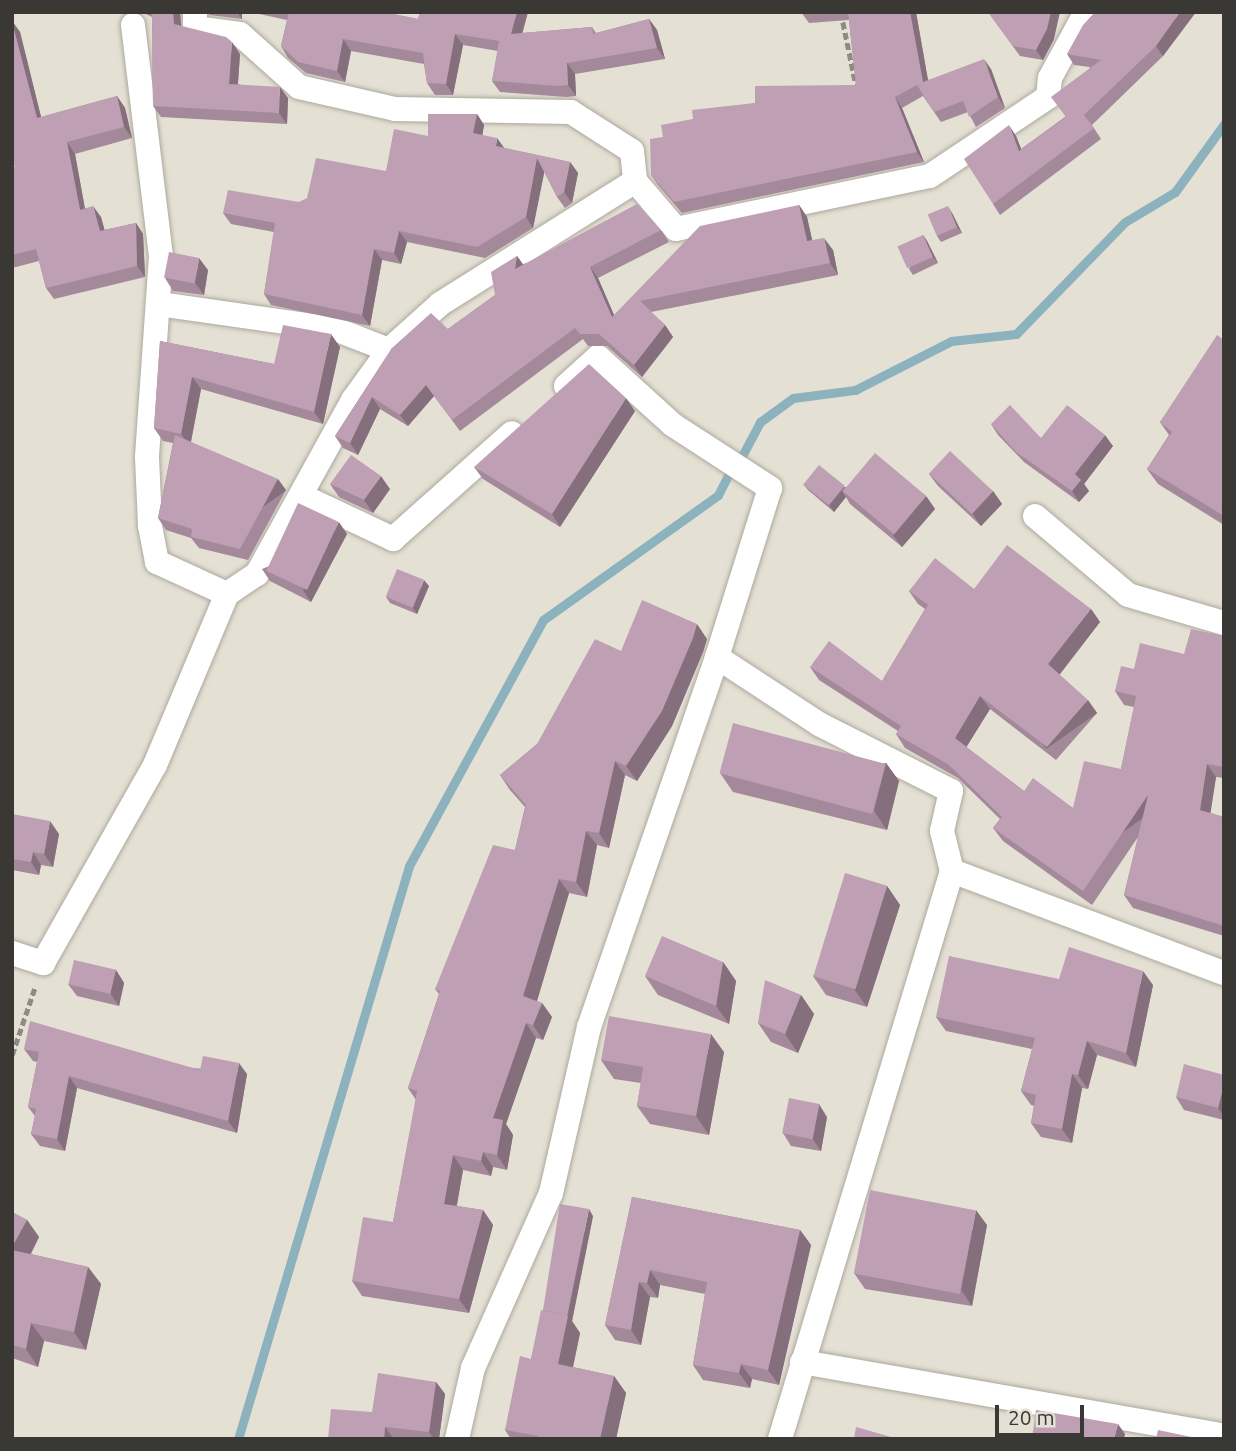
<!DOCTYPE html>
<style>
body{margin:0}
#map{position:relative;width:1236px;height:1451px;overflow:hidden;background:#e5e0d4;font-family:Ubuntu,sans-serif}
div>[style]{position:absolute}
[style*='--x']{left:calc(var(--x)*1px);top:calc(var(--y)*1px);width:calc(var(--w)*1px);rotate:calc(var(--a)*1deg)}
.stream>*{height:9px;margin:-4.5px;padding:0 4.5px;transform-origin:4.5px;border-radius:4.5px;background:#8bb2bd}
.path>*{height:4.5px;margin-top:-2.25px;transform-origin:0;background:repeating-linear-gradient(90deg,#8e8b83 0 7px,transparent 0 10.5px)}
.roads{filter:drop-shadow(0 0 2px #aca89d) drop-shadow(0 0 2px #aca89d)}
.minor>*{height:24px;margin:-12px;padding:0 12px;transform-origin:12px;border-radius:12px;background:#fff}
.wall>*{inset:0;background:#a3899a}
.shaded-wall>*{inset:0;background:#856f7d;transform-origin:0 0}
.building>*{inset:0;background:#be9fb3;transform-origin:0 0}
span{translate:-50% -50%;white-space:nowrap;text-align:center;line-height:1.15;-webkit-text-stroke:5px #e5e0d4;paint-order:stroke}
.frame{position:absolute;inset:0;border:14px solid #3a3834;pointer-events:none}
.scale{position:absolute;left:995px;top:1405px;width:89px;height:32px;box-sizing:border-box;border:4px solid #3a3834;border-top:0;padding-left:9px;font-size:21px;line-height:24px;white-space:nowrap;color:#3a3834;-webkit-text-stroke:5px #e5e0d4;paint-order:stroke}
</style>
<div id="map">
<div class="stream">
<div style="--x:741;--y:458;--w:41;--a:-62.2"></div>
<div style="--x:760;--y:422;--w:41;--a:-36"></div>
<div style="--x:793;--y:398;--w:63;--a:-7.4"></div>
<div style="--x:855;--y:390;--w:108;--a:-27"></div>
<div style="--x:951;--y:341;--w:65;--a:-6.1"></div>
<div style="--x:1016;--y:334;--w:156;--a:-45.8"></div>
<div style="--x:1125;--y:222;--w:58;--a:-31"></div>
<div style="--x:1175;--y:192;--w:84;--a:-54.2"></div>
<div style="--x:238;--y:1439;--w:598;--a:-73.38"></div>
<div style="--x:409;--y:866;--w:280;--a:-61.4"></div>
<div style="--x:543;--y:620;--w:215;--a:-35.5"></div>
<div style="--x:718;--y:495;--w:25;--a:-63"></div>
</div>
<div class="path">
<div style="--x:841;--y:12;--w:80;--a:78.4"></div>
<div style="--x:12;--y:1055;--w:72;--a:-71.3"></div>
</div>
<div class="roads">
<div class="minor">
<div style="--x:195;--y:12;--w:16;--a:90"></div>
<div style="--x:195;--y:28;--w:45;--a:7.6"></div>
<div style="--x:240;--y:34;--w:79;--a:41.9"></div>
<div style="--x:299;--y:87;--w:98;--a:12.9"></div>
<div style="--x:395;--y:109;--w:176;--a:1"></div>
<div style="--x:571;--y:112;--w:72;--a:32.6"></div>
<div style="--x:632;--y:151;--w:30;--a:84"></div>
<div style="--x:635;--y:181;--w:63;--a:49.5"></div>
<div style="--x:676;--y:229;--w:259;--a:-11.8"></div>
<div style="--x:930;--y:176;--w:142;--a:-33.8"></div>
<div style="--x:1048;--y:97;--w:19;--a:-84"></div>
<div style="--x:1050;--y:78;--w:75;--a:-61.4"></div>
<div style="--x:133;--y:25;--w:233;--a:83.1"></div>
<div style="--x:161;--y:256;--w:201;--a:94"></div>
<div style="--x:147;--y:457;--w:69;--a:87.5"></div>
<div style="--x:150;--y:526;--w:37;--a:79"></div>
<div style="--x:157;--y:562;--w:77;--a:24.6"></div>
<div style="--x:159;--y:304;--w:178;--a:8.1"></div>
<div style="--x:335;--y:329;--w:58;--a:21.3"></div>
<div style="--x:566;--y:386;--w:43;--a:-42.2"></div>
<div style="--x:598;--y:357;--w:101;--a:42.2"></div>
<div style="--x:673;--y:425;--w:116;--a:33"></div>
<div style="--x:770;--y:488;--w:177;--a:107.4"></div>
<div style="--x:717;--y:657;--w:122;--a:33.3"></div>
<div style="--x:819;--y:724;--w:148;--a:26.9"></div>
<div style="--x:951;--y:791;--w:41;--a:102.7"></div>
<div style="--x:942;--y:831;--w:41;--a:76"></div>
<div style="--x:952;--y:871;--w:593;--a:106.85"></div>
<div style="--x:302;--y:496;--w:101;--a:25.3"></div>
<div style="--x:393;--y:539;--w:159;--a:-41.7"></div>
<div style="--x:1035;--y:516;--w:122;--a:40.3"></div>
<div style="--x:1128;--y:595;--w:100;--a:16.3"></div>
<div style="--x:952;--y:871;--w:290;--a:20.6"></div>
<div style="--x:12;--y:953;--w:33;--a:18"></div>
<div style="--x:43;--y:963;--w:227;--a:-60.5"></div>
<div style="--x:155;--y:765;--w:186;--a:-67.2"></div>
<div style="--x:227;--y:594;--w:36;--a:-34"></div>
<div style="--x:257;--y:574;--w:199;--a:-61.1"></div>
<div style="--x:353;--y:400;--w:62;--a:-54.2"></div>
<div style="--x:389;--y:350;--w:69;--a:-42"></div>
<div style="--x:440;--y:304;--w:231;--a:-32.2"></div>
<div style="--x:802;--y:1362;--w:428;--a:9.9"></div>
<div style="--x:457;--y:1439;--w:73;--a:-77.3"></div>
<div style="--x:473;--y:1368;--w:192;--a:-66"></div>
<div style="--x:551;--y:1193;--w:170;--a:-77.1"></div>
<div style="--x:589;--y:1027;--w:392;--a:-70.9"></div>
</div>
</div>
<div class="wall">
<div style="clip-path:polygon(141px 12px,180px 12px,181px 26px,240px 54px,238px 84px,288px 98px,287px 124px,161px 117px,153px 106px,152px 17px)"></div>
<div style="clip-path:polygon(208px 12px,242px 12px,242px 19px,210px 15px)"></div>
<div style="clip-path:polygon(250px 12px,383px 12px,418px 19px,420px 12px,528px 12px,522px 33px,592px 27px,596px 33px,649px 19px,657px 30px,665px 59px,575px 74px,576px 96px,566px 97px,500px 92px,492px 81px,498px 51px,463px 45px,453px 95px,435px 95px,427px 83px,424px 64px,351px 51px,345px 82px,306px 73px,288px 58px,281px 46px,287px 20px)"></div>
<div style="clip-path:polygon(801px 12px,916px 12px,928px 80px,991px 69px,1005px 108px,976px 127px,968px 112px,941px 122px,923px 96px,902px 108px,924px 162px,682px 213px,658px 185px,651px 175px,663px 137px,693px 119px,755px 103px,856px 85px,849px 20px,809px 23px)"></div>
<div style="clip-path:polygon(988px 12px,1054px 39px,1043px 60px,1020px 56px)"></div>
<div style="clip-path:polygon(1196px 12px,1163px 56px,1092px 125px,1101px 139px,1000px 215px,993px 204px,1016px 136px,1021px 149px,1065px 117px,1090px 67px,1074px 65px,1067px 54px)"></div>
<div style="clip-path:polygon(12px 21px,20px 32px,41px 117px,117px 96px,125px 108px,132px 138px,75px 154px,85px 208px,101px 217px,104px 230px,136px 223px,143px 234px,145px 277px,54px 299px,46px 288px,39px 261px,12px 268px,12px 168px,15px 167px)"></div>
<div style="clip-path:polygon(477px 114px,484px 125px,482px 135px,504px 148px,570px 162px,578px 173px,572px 203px,565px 208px,557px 197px,544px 171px,533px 228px,485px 258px,407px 242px,401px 264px,382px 260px,370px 326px,271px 305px,264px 294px,274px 232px,231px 224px,223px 213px,299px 202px,386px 171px,428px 136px)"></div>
<div style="clip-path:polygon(799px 205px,807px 217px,812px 240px,833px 250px,838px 275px,651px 312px,665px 325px,673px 337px,642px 377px,607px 346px,588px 346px,583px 339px,460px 431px,434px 396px,408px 426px,380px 409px,358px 455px,343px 448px,335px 436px,392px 348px,448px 329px,495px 295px,517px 256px,523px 264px,661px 230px,669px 242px,598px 278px,614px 315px)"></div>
<div style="clip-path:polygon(952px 213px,962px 233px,941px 242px,937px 236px)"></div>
<div style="clip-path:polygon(923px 235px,927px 241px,938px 263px,913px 275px,909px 269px)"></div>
<div style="clip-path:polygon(208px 270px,204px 295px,173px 291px,165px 278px)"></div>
<div style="clip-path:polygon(1224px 340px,1224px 525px,1158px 484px,1147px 469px,1169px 435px,1160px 422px)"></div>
<div style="clip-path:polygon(160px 341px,274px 364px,340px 347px,323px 424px,201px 389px,191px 442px,286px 490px,248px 560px,199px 548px,191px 538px,166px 530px,158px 518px,173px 443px,163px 441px,154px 428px)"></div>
<div style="clip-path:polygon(635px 411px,560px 527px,483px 479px,474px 467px)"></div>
<div style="clip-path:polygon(991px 424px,1041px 438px,1113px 446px,1084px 484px,1089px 491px,1079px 502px,1024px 462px,998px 435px)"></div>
<div style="clip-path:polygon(929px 474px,993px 491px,1002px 504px,981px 526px,938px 486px)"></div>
<div style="clip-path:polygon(330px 484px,390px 489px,373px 513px,339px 497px)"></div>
<div style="clip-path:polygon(803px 484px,845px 487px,926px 496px,935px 509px,902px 547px,850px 504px,846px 497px,834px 512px,808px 490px)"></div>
<div style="clip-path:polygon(347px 534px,311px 602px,270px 581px,262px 569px)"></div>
<div style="clip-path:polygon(429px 586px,417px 614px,390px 603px,386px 597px)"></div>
<div style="clip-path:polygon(974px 589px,1091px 609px,1100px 622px,1059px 675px,1097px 713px,1056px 760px,990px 709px,966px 747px,1024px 791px,1073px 808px,1121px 769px,1134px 707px,1124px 705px,1115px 691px,1134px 669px,1184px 654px,1224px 636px,1224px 778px,1216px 777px,1210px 813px,1224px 817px,1224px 936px,1133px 908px,1124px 895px,1138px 837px,1092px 905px,1003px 841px,993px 828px,1000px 819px,958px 778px,905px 748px,896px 734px,898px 731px,819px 680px,810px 667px,882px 681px,925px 609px,918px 604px,909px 591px)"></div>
<div style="clip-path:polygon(707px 639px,703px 652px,672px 726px,637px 781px,625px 775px,609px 848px,597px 845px,587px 897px,569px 893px,537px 1001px,542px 1003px,552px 1017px,543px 1040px,536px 1038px,506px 1124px,513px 1135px,507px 1170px,493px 1167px,491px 1176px,463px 1170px,457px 1206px,483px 1210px,493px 1225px,469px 1313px,362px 1296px,352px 1281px,393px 1222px,416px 1100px,408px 1088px,439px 994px,435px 989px,515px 850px,525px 807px,510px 790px,500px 775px,537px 744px,621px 651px)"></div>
<div style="clip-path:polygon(886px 763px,899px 781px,887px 830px,733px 792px,720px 773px)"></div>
<div style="clip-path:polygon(12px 814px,59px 834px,53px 867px,41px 865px,39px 875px,12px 870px)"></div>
<div style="clip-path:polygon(887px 886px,900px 905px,867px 1007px,826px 995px,813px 976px)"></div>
<div style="clip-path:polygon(723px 962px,736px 981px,729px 1024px,658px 995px,645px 976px)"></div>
<div style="clip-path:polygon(116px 970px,124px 983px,119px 1006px,77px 996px,68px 984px)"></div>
<div style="clip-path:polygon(1059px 979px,1153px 985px,1136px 1067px,1097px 1055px,1088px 1089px,1082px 1088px,1072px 1143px,1041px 1137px,1031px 1123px,1034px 1106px,1031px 1105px,1021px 1091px,1032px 1049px,946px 1031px,936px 1017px)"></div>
<div style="clip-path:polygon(801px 995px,814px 1014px,798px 1053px,771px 1042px,758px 1023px)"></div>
<div style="clip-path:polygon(24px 1049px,247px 1074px,237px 1133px,77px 1088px,65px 1151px,40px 1146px,31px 1134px,35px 1116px,28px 1107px,37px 1062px,33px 1061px)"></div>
<div style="clip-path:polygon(724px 1052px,709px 1135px,650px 1124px,637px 1106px,641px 1083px,614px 1079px,601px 1060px)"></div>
<div style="clip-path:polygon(1224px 1075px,1224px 1120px,1184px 1110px,1176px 1097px)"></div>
<div style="clip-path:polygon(827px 1117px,821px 1151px,791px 1146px,783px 1133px)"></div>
<div style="clip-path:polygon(632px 1197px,800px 1230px,811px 1245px,779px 1385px,752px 1379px,750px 1388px,703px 1380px,693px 1365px,705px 1294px,660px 1285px,658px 1298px,650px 1297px,641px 1345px,615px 1340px,605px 1325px)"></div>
<div style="clip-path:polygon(12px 1212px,27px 1220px,39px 1237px,31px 1254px,88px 1267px,101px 1284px,86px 1350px,44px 1341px,38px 1367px,12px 1358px)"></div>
<div style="clip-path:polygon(593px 1216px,572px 1321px,580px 1333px,573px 1367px,614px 1376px,626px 1393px,616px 1439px,511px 1439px,505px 1430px,531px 1359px,543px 1310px)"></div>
<div style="clip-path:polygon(987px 1225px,972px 1306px,865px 1289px,854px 1273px)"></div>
<div style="clip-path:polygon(436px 1382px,445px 1394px,439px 1439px,328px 1439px,372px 1412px)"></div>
</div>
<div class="shaded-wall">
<div style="clip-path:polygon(173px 12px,180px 12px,182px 35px,174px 24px)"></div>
<div style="clip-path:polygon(237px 12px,242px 12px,242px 19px)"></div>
<div style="clip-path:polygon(517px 12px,528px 12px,519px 46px,511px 34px)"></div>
<div style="clip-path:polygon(910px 12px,916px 12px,930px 92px,923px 82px)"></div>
<div style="clip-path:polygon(1051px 12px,1060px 12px,1054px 39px,1043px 60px,1036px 50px)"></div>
<div style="clip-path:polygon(1180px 12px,1196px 12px,1163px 56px,1156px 46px)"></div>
<div style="clip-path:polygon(649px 19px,657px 30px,665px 59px,657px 48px)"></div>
<div style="clip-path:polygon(12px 21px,20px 32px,44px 129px,37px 118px)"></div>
<div style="clip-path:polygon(455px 34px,463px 45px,453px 95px,446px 84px)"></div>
<div style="clip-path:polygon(343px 39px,351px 51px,345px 82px,337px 71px)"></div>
<div style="clip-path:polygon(232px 42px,240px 54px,237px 95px,229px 84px)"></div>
<div style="clip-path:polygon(984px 59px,991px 69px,1005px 108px,998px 97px)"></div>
<div style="clip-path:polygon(567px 63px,575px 74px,576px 96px,568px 85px)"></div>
<div style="clip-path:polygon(280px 87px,288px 98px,287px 124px,279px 113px)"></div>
<div style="clip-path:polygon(117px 96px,125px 108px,132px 138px,124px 127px)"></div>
<div style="clip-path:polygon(895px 97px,902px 108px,924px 162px,917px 152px)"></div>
<div style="clip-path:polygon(477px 114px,484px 125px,481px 144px,473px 133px)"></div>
<div style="clip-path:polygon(1009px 125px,1016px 136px,1026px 161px,1019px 151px)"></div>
<div style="clip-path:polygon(497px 138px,505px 149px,496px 146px)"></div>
<div style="clip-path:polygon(67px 142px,75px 154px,87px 221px,80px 210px)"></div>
<div style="clip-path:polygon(537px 158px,545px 169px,533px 228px,526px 217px)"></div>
<div style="clip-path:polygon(570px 162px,578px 173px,572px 203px,564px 192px)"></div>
<div style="clip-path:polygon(799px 205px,807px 217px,815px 253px,807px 241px)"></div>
<div style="clip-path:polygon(93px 206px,101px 217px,108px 242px,100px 231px)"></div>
<div style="clip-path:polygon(948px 206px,952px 213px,962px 233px,957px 227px)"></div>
<div style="clip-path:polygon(136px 223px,143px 234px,145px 277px,137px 266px)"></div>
<div style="clip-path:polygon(399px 231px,407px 242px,401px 264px,394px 253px)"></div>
<div style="clip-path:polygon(923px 235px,927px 241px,938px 263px,933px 257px)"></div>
<div style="clip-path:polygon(824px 238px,833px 250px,838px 275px,830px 263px)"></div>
<div style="clip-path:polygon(374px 249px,382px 260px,370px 326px,362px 315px)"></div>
<div style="clip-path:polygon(517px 256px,525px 268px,515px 269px)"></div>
<div style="clip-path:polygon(199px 258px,208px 270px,204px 295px,195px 283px)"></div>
<div style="clip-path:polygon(590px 267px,598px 278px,620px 329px,612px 317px)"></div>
<div style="clip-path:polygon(665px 325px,673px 337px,642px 377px,634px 365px)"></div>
<div style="clip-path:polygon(331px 334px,340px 347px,323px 424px,314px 412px)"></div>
<div style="clip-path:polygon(192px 377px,201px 389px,190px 446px,181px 434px)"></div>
<div style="clip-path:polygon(426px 385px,434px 396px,408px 426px,400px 415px)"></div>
<div style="clip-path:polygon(372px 397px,380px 409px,358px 455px,350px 443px)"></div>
<div style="clip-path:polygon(626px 398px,635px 411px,560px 527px,552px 514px)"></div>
<div style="clip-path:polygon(1105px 435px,1113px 446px,1084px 484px,1089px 491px,1079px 502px,1072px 491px,1075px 474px)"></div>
<div style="clip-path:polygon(381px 476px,390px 489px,373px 513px,364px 500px)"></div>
<div style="left:278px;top:479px;width:14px;height:80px;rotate:54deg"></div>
<div style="clip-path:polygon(845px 486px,842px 491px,846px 497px,834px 512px,829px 505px)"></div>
<div style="clip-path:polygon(993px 491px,1002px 504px,981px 526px,972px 513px)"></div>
<div style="clip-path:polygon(926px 496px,935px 509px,902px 547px,893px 535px)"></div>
<div style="clip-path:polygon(339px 522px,347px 534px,311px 602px,303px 590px)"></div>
<div style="clip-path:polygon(424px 580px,429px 586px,417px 614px,413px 608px)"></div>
<div style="clip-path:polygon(1091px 609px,1100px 622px,1057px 678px,1048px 664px)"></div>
<div style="clip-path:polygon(697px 624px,707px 639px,703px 652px,672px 726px,637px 781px,626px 766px)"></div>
<div style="clip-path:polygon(980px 696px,990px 709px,964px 751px,955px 738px)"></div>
<div style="left:1088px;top:700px;width:16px;height:62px;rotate:55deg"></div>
<div style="clip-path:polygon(615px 761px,625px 775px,609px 848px,599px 833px)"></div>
<div style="clip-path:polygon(886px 763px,899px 781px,887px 830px,874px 811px)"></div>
<div style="clip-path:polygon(1207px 764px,1216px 777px,1209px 823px,1200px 810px)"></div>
<div style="left:1148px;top:795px;width:16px;height:116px;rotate:55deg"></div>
<div style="clip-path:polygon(50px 821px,59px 834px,53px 867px,44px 854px)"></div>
<div style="clip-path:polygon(586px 831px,597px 845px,587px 897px,576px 882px)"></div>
<div style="clip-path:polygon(33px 852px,41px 865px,39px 875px,31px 862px)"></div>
<div style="clip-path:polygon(559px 879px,569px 893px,534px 1011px,523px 996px)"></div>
<div style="clip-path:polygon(887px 886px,900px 905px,867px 1007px,854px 989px)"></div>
<div style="clip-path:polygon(723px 962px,736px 981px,729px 1024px,716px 1006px)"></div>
<div style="clip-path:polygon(116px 970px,124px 983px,119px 1006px,110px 993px)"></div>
<div style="clip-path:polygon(1143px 971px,1153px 985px,1136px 1067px,1126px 1053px)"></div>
<div style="clip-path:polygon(801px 995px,814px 1014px,798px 1053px,785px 1034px)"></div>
<div style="clip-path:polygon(542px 1003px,552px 1017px,543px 1040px,533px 1025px)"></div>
<div style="clip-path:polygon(526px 1023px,536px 1038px,506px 1124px,513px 1135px,507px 1170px,497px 1155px,493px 1118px)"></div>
<div style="clip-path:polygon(711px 1034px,724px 1052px,709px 1135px,696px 1116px)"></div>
<div style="clip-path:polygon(1087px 1041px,1097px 1055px,1088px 1089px,1078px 1075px)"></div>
<div style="clip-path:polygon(239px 1063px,247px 1074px,237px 1133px,228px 1121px)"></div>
<div style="clip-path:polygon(1072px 1074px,1082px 1088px,1072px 1143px,1062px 1129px)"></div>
<div style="clip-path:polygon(69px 1076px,77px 1088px,65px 1151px,57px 1139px)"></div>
<div style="clip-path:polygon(1224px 1085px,1224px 1117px,1218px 1108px)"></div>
<div style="clip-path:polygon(819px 1104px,827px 1117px,821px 1151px,812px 1138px)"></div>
<div style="clip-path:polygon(483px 1152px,493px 1167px,491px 1176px,481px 1161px)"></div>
<div style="clip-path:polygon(453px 1155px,463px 1170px,454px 1219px,444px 1204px)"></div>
<div style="clip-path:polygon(589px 1209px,593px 1216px,572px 1321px,580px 1333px,570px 1381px,558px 1364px)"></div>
<div style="clip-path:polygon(483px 1210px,493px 1225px,469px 1313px,459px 1299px)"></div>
<div style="clip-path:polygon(976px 1210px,987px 1225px,972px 1306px,961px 1290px)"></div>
<div style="clip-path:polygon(27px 1220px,39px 1237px,24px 1267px,12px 1251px,12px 1247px)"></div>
<div style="clip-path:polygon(800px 1230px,811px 1245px,779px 1385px,768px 1370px)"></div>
<div style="clip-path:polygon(88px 1267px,101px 1284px,86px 1350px,74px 1332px)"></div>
<div style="clip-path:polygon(650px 1270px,660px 1285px,658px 1298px,647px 1283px)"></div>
<div style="clip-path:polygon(639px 1282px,650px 1297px,641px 1345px,631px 1330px)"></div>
<div style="clip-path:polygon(31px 1323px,44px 1341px,38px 1367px,26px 1349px)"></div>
<div style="clip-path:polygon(741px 1364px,752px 1379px,750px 1388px,739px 1373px)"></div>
<div style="clip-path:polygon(614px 1376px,626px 1393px,616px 1439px,600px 1439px)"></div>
<div style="clip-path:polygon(436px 1382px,445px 1394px,439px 1439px,434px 1439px,429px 1432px)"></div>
<div style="clip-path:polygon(1118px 1424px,1125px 1434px,1124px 1439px,1114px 1439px)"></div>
<div style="clip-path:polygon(385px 1427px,394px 1439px,384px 1439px)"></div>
</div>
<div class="building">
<div style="clip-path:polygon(152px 12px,173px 12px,174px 24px,226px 37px,232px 42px,229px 84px,280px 87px,279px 113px,153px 106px)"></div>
<div style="clip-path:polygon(289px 12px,383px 12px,418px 19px,420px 12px,517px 12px,511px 34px,592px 27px,593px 34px,649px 19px,657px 48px,567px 63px,568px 85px,558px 86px,492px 81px,499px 41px,455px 34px,446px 84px,427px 83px,423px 53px,343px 39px,337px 71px,298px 62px,281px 46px)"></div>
<div style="clip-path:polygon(848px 12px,910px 12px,923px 82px,984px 59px,998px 97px,969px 117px,963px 101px,934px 112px,917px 85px,895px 97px,917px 152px,674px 202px,651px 175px,650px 139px,663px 137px,661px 125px,693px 119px,692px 110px,755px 103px,755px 86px,856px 85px)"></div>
<div style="clip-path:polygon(988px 12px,1051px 12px,1047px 29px,1036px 50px,1013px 46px)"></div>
<div style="clip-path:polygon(1095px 12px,1180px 12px,1156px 46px,1084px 115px,1094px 128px,993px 204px,964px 159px,1009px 125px,1019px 151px,1066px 117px,1051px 97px,1101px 60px,1067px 54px,1083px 25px)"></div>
<div style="clip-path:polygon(12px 22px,37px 118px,117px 96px,124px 127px,67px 142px,80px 210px,93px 206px,100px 231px,136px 223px,137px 266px,46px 288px,36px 249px,12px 255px,12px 168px,15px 167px,12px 161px)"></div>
<div style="clip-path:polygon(428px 114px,477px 114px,473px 133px,497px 138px,496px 146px,570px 162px,564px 192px,557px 197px,537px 158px,526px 217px,477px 247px,399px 231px,394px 253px,374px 249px,362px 315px,264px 294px,275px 223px,223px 213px,228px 190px,299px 202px,307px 198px,316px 158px,386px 171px,394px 129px,428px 136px)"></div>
<div style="clip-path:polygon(637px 204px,661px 230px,590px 267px,612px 317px,700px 226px,799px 205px,807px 241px,824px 238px,830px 263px,640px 301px,665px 325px,634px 365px,599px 334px,580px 334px,575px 328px,452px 420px,426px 385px,400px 415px,372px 397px,350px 443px,335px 436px,392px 348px,431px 313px,448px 329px,495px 295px,491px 272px,517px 256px,515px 269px)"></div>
<div style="left:948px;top:206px;width:23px;height:22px;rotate:67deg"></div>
<div style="left:923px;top:235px;width:24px;height:28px;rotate:66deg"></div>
<div style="left:169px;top:252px;width:31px;height:26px;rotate:11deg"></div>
<div style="clip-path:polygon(283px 325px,331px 334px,314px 412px,192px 377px,181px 434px,154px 428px,160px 341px,274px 364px)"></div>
<div style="clip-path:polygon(1217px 335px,1224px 340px,1224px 516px,1147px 469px,1172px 432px,1160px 422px)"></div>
<div style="clip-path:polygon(589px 364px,626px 398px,552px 514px,474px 467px)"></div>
<div style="clip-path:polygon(1010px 405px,1041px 438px,1067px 405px,1105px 435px,1075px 474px,1081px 480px,1072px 491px,1016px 452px,991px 424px)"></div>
<div style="clip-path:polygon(175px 435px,278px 479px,240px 549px,191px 537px,192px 529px,158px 518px)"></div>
<div style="left:950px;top:451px;width:59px;height:31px;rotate:43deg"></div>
<div style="left:875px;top:453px;width:67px;height:50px;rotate:40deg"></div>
<div style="clip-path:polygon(351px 455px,381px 476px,364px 500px,330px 484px)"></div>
<div style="left:819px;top:465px;width:33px;height:25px;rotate:39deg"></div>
<div style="left:298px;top:503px;width:45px;height:75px;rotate:25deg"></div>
<div style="clip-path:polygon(1007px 545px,1091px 609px,1048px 664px,1088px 700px,1047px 747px,980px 696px,955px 738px,1024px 791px,1033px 778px,1073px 808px,1084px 761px,1121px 769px,1136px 696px,1115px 691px,1121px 666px,1134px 669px,1140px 643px,1184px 654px,1191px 629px,1224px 636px,1224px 767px,1207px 764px,1200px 810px,1224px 817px,1224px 926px,1124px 895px,1148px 795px,1083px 891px,993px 828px,1002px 817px,949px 765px,896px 734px,901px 726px,810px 667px,829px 641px,882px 681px,928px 605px,909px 591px,935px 558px,974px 589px)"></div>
<div style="left:397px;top:569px;width:29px;height:30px;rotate:22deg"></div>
<div style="clip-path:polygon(642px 600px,697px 624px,693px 638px,662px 711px,626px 766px,615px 761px,599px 833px,586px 831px,576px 882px,559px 879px,523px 996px,542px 1003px,533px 1025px,526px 1023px,493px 1118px,503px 1120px,497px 1155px,483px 1152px,481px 1161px,453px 1155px,444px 1204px,483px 1210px,459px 1299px,352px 1281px,363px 1217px,393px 1222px,417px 1091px,408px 1088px,440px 991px,435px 989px,493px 845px,515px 850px,526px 805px,500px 775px,537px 744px,595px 639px,621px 651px)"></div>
<div style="left:733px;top:723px;width:158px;height:52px;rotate:15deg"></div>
<div style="clip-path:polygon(12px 814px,50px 821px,44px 854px,33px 852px,31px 862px,12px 859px)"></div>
<div style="left:845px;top:873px;width:44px;height:108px;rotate:17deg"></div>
<div style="clip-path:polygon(662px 936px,723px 962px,716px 1006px,645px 976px)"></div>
<div style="clip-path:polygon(1069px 947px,1143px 971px,1126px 1053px,1087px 1041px,1078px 1075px,1072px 1074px,1062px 1129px,1031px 1123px,1036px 1095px,1021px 1091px,1035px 1038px,936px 1017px,949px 956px,1059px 979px)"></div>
<div style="left:74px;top:960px;width:43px;height:25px;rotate:13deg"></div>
<div style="clip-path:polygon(765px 980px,801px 995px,785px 1034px,758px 1023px)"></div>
<div style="clip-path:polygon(609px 1016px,711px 1034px,696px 1116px,637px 1106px,643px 1067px,601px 1060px)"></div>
<div style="clip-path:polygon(30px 1021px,200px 1070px,203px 1056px,239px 1063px,228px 1121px,69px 1076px,57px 1139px,31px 1134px,36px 1109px,28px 1107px,39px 1052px,24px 1049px)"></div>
<div style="clip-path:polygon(1184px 1064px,1224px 1075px,1224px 1085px,1218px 1108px,1176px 1097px)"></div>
<div style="left:789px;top:1098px;width:31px;height:36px;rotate:11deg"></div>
<div style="left:870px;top:1190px;width:108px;height:85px;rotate:11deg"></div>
<div style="clip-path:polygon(632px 1197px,800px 1230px,768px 1370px,741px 1364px,739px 1373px,693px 1365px,707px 1282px,650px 1270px,647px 1283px,639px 1282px,631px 1330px,605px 1325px)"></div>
<div style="clip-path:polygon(560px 1204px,589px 1209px,567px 1316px,543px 1310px)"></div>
<div style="clip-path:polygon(12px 1212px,27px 1220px,12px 1247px)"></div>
<div style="clip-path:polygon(12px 1250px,88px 1267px,74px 1332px,31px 1323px,26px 1349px,12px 1345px)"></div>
<div style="clip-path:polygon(541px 1310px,568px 1316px,558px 1364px,614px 1376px,600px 1439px,538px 1439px,538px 1436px,505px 1430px,520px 1356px,531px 1359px)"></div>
<div style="clip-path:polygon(378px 1373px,436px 1382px,429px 1432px,385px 1427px,384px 1439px,328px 1439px,331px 1409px,372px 1412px)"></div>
<div style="clip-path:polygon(1036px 1410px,1118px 1424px,1114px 1439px,1032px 1439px)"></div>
<div style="clip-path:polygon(856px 1427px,898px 1439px,854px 1439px)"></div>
<div style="clip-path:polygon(1158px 1430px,1196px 1438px,1196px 1439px,1156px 1439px)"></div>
</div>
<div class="frame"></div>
<div class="scale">20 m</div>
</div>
